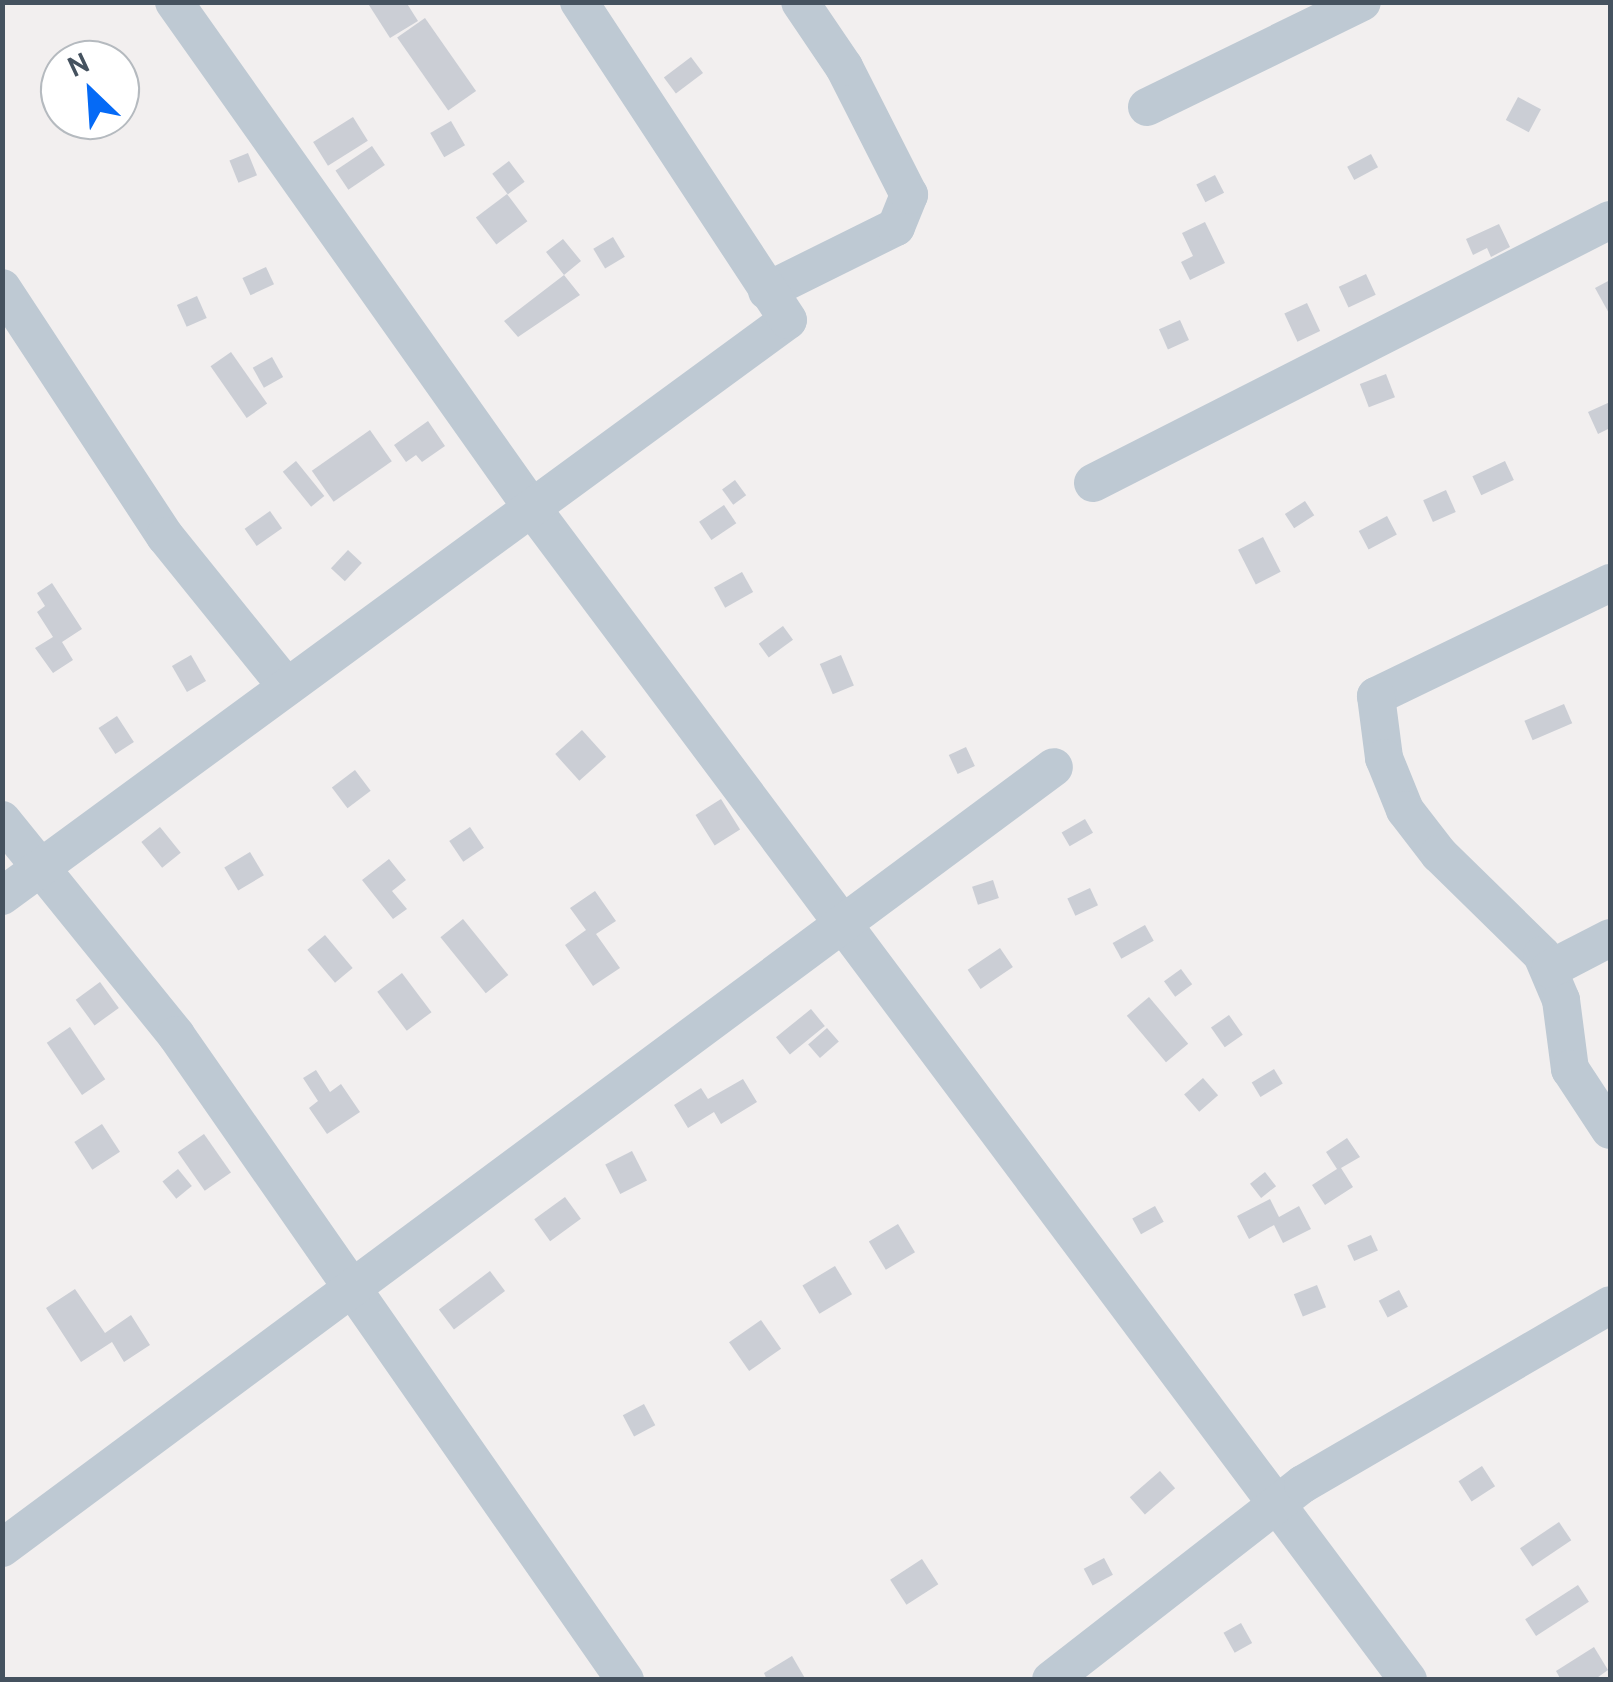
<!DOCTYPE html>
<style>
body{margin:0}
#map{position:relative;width:1613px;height:1682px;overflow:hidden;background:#f2efef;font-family:Cabin,sans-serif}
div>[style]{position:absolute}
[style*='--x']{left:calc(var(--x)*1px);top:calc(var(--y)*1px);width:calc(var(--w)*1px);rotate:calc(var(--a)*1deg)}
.building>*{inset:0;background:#cbced5;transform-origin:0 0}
.minor>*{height:38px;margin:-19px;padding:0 19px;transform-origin:19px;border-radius:19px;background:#bec9d3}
span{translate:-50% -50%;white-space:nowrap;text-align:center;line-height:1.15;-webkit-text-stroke:10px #fff;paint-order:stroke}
.frame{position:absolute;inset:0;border:5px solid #45525f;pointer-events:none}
.north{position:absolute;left:40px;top:40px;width:100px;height:100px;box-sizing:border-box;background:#fff;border:2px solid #b5babf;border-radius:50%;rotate:335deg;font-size:28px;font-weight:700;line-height:40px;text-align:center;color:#45525f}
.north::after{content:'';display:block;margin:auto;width:35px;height:45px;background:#056af6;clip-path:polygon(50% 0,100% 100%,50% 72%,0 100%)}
</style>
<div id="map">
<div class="building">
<div style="clip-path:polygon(367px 2px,406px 2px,418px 21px,390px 38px)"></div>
<div style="left:425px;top:18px;width:89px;height:34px;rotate:55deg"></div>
<div style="left:691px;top:57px;width:20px;height:34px;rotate:53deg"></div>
<div style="left:1518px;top:97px;width:26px;height:26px;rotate:28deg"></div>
<div style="clip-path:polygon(60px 106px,60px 120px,83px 120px,64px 133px,50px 113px)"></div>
<div style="left:353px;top:117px;width:28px;height:47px;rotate:58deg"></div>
<div style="left:451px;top:121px;width:28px;height:24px;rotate:60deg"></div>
<div style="left:372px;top:146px;width:23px;height:44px;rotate:56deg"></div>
<div style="left:248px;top:153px;width:24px;height:20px;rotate:68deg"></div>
<div style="left:1371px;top:154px;width:15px;height:27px;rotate:62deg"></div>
<div style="left:509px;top:161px;width:26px;height:21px;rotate:53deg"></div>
<div style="left:1215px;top:175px;width:20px;height:21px;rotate:63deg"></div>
<div style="left:507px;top:194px;width:34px;height:39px;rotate:53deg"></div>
<div style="clip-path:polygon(1205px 222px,1225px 263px,1190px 280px,1181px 262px,1193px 256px,1182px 233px)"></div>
<div style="clip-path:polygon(1499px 224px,1510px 247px,1491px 257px,1487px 248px,1473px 255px,1466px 239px)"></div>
<div style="left:613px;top:237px;width:23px;height:23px;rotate:59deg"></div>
<div style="clip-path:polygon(563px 239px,581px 261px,564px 275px,580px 295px,518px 337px,504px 321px,564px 275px,546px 252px)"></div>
<div style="left:266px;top:267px;width:19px;height:26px;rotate:65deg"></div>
<div style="left:1366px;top:274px;width:23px;height:30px;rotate:65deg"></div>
<div style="clip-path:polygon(1610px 280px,1610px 315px,1595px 288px)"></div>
<div style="left:197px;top:296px;width:24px;height:22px;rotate:66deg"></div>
<div style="left:1307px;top:303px;width:31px;height:25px;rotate:65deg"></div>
<div style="left:1180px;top:320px;width:22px;height:23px;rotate:66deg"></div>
<div style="left:231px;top:352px;width:63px;height:25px;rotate:55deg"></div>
<div style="left:272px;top:357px;width:23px;height:22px;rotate:61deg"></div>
<div style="left:1386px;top:374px;width:25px;height:28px;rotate:69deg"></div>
<div style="clip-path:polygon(1610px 402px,1610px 428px,1598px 434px,1588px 412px)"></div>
<div style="clip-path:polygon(428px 421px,445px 446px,422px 462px,416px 455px,406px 462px,394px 445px)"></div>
<div style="left:370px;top:430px;width:38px;height:71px;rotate:55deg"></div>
<div style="left:296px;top:461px;width:45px;height:17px;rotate:51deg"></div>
<div style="left:1505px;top:461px;width:21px;height:36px;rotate:65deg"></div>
<div style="left:735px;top:480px;width:19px;height:16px;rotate:54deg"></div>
<div style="left:1446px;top:490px;width:24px;height:25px;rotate:66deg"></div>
<div style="left:1305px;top:501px;width:17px;height:24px;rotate:57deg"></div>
<div style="left:724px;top:505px;width:22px;height:30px;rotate:56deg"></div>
<div style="left:270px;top:511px;width:21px;height:31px;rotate:55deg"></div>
<div style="left:1387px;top:516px;width:21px;height:32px;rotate:62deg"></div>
<div style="left:1263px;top:537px;width:39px;height:28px;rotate:63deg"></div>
<div style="left:348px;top:550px;width:19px;height:25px;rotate:43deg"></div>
<div style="left:742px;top:572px;width:23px;height:32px;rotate:61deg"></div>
<div style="clip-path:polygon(52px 583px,82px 629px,62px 642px,73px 660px,53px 673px,35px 648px,53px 637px,37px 612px,45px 606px,37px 593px)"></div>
<div style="left:783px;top:626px;width:17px;height:30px;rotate:54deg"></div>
<div style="left:191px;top:655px;width:30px;height:22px;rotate:60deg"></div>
<div style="left:841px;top:655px;width:33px;height:23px;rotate:67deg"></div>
<div style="left:1564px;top:704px;width:21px;height:43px;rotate:67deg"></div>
<div style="left:117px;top:716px;width:31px;height:22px;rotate:57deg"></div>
<div style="left:582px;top:730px;width:36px;height:36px;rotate:48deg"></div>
<div style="left:966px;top:747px;width:21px;height:19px;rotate:65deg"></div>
<div style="left:355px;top:770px;width:26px;height:29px;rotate:53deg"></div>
<div style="left:721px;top:799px;width:36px;height:30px;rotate:58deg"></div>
<div style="left:1085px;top:819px;width:16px;height:27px;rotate:60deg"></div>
<div style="left:160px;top:827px;width:33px;height:24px;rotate:51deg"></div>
<div style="left:470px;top:827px;width:25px;height:25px;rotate:56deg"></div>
<div style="left:250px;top:852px;width:27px;height:30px;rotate:59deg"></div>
<div style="clip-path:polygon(389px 859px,406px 880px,392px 891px,407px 909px,393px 919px,362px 880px)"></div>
<div style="left:993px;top:880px;width:19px;height:22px;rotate:72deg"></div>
<div style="left:1090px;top:888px;width:19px;height:25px;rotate:65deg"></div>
<div style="clip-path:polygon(595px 891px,616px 921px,596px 934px,620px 968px,593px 986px,565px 945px,586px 930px,570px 908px)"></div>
<div style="left:463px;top:919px;width:72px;height:29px;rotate:51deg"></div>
<div style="left:1145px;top:925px;width:18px;height:37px;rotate:61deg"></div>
<div style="left:325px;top:935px;width:43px;height:23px;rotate:50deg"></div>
<div style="left:1000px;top:948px;width:23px;height:39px;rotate:56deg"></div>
<div style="left:1181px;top:969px;width:19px;height:21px;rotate:54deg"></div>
<div style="left:402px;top:973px;width:49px;height:31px;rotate:53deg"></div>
<div style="left:100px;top:982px;width:32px;height:30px;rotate:54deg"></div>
<div style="left:1149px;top:997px;width:61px;height:29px;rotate:50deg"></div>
<div style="left:811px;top:1009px;width:22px;height:45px;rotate:51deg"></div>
<div style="left:1229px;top:1015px;width:24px;height:22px;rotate:55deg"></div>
<div style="left:70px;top:1027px;width:63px;height:28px;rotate:56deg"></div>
<div style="left:827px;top:1028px;width:18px;height:25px;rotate:49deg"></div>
<div style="left:1274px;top:1069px;width:17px;height:26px;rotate:59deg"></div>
<div style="clip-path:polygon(316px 1070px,330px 1092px,341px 1084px,360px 1112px,327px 1134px,309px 1108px,318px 1101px,303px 1078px)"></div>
<div style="left:1203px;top:1078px;width:23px;height:25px;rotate:49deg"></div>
<div style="clip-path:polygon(743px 1079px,757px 1102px,721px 1124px,714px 1112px,688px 1128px,674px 1105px,701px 1088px,708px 1099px)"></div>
<div style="left:102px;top:1124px;width:33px;height:33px;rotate:57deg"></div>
<div style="left:204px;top:1134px;width:47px;height:32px;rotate:55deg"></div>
<div style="clip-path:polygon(1347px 1138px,1360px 1157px,1341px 1168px,1353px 1187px,1325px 1205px,1312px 1185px,1337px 1169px,1326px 1152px)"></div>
<div style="left:632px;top:1151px;width:33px;height:30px;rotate:63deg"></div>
<div style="left:178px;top:1169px;width:22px;height:20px;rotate:51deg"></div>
<div style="left:1265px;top:1172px;width:18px;height:19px;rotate:52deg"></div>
<div style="left:565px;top:1197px;width:27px;height:38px;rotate:54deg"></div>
<div style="clip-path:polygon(1270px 1199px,1279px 1217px,1299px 1206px,1311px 1229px,1283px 1243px,1274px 1225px,1249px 1239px,1237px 1216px)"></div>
<div style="left:1155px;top:1206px;width:18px;height:26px;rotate:61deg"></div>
<div style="left:898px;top:1224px;width:33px;height:34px;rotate:59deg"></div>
<div style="left:1371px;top:1235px;width:17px;height:26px;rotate:66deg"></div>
<div style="left:835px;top:1266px;width:33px;height:38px;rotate:59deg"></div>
<div style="left:490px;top:1271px;width:25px;height:64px;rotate:53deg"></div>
<div style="left:1317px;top:1285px;width:24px;height:25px;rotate:68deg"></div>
<div style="clip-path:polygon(75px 1289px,105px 1333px,131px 1315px,150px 1345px,124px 1362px,112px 1342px,81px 1362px,46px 1308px)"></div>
<div style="left:1399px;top:1290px;width:19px;height:23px;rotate:62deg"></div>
<div style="left:761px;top:1320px;width:35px;height:39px;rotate:55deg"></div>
<div style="left:644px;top:1404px;width:24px;height:24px;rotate:62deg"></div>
<div style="left:1482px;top:1466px;width:24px;height:28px;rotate:57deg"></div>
<div style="left:1160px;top:1471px;width:23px;height:40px;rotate:49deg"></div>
<div style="left:1559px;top:1522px;width:22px;height:47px;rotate:56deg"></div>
<div style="left:1104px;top:1558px;width:19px;height:23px;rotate:62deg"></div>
<div style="left:922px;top:1559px;width:30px;height:38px;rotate:57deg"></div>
<div style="left:1578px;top:1585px;width:20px;height:63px;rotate:57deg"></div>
<div style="left:1241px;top:1623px;width:23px;height:20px;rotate:61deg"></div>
<div style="clip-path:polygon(1594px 1647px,1608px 1670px,1594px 1680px,1561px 1680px,1556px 1671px)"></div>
<div style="clip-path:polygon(792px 1656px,806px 1680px,767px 1680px,764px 1673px)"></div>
</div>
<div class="minor">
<div style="--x:174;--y:2;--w:620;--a:54.72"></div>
<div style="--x:532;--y:508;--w:1463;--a:53.22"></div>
<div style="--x:1147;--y:107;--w:239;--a:-26"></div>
<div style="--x:2;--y:288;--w:297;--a:56.7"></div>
<div style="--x:165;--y:536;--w:194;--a:51.1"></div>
<div style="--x:767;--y:291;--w:144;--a:-26.4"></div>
<div style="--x:896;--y:227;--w:35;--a:-68"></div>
<div style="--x:909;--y:195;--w:144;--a:-116.9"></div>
<div style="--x:844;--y:67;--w:78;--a:-124.1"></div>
<div style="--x:1093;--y:483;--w:580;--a:-26.96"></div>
<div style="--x:1610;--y:583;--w:260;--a:154.2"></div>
<div style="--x:1376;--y:696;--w:63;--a:82.6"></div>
<div style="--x:1384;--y:758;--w:56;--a:68"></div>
<div style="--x:1405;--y:810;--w:56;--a:52.3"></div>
<div style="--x:1439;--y:854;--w:144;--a:44.4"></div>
<div style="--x:1542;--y:955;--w:49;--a:67.1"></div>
<div style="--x:1561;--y:1000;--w:70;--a:82.6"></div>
<div style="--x:1570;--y:1069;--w:73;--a:56.7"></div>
<div style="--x:2;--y:820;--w:277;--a:51"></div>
<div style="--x:176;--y:1035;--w:786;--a:55.16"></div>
<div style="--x:2;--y:896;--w:974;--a:-36.23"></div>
<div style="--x:788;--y:320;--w:381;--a:-123.3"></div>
<div style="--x:1550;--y:969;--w:68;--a:-27.3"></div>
<div style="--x:2;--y:1548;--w:1310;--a:-36.59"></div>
<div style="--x:1051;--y:1680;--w:319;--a:-37.9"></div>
<div style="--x:1303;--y:1484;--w:355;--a:-30.2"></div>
</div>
<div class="frame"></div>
<div class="north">N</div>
</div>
